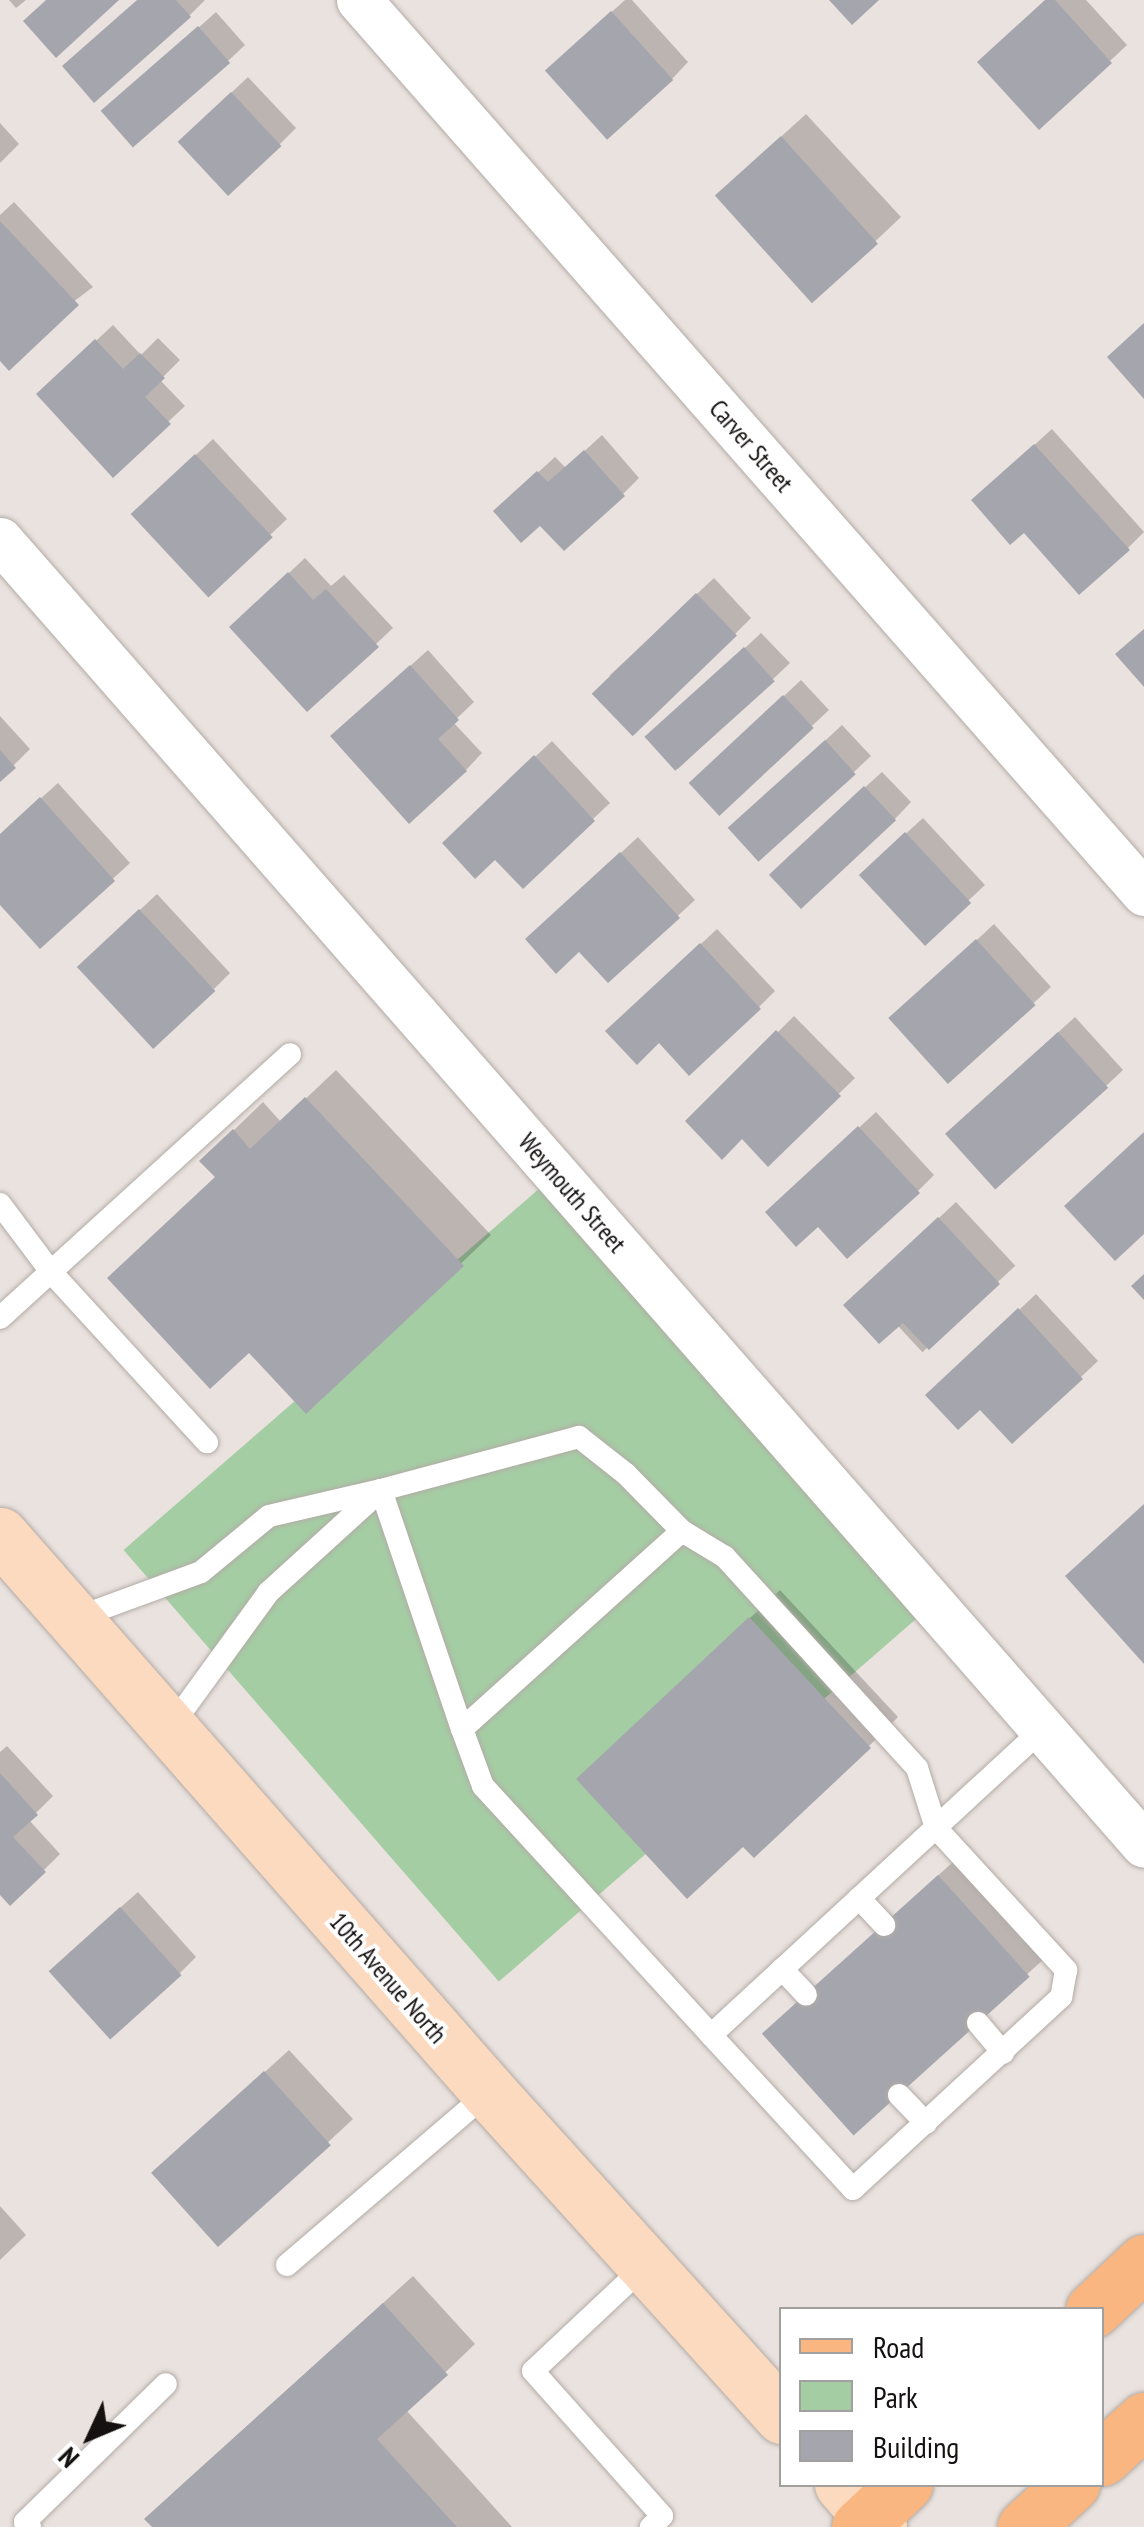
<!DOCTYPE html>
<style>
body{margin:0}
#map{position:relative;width:1144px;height:2527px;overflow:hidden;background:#eae2de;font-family:"PT Sans Narrow",sans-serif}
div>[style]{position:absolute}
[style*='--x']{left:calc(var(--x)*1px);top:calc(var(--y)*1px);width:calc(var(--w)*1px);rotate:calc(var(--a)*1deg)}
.green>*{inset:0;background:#a5cda4;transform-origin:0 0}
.shadow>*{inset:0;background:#0003;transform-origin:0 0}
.building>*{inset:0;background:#a5a6ad;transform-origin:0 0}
.roads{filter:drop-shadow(0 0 2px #b2aba6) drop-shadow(0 0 2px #b2aba6)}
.lane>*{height:22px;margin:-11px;padding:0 11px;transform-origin:11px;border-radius:11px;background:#fff}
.street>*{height:45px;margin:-22.5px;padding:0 22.5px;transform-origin:22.5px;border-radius:22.5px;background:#fff}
.secondary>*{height:55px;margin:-27.5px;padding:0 27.5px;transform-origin:27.5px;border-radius:27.5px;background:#fcdabf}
.primary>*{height:55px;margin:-27.5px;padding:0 27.5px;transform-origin:27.5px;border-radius:27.5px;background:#f9b680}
span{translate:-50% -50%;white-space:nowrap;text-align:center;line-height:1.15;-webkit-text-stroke:8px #fff;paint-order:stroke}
.street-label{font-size:25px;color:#141110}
.legend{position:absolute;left:779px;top:2307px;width:325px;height:180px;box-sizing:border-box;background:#fff;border:2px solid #a1a09f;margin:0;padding:12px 18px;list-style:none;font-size:30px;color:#141110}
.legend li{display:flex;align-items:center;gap:20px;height:50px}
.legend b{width:50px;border:2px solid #a1a09f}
.north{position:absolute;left:40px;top:2387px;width:100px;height:100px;-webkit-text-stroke:8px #fff;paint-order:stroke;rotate:226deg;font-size:28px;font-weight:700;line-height:40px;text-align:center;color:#141110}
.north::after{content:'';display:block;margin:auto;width:35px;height:45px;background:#141110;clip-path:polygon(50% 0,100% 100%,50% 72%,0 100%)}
</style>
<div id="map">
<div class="green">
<div style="left:556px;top:1174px;width:572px;height:573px;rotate:49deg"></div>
</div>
<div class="shadow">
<div style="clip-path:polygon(9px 0,26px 0,16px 8px)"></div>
<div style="clip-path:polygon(138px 0,205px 0,189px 16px)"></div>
<div style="clip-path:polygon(625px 0,632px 0,688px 62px,672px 79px,565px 54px)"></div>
<div style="clip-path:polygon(1047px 0,1086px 0,1127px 45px,1110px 61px)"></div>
<div style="clip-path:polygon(216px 12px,245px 45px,228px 61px,122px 96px)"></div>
<div style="clip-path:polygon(248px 77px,296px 128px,279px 145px,197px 125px)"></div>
<div style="clip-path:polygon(806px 114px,901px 217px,813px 300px,741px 173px)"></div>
<div style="clip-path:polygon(0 123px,19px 144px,0 163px)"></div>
<div style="clip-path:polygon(14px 202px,93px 287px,0 357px,0 215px)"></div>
<div style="clip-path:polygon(113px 325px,141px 355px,158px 338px,180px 360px,160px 380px,185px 406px,113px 474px,56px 378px)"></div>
<div style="clip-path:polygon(1052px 429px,1144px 532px,1128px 548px,991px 484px)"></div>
<div style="clip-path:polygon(602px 435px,639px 478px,623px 494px,513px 495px,555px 457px,566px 468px)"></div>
<div style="clip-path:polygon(213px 439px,287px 519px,207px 595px,149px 498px)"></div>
<div style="clip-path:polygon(305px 558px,331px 586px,344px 575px,393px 628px,307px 709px,248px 611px)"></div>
<div style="clip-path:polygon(714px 578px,751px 618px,735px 634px,609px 676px)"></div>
<div style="clip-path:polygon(761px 633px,790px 663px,678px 769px,666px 722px)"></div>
<div style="clip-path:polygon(428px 650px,474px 702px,453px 722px,482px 753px,466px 770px,350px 720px)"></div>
<div style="clip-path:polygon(801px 680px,829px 710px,719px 813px,708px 767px)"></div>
<div style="clip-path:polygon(0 716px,30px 749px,0 779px)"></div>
<div style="clip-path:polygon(842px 725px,871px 756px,760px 860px,748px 812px)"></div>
<div style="clip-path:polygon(552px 741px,610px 803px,593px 819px,495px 856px,461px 826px)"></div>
<div style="clip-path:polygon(882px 772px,911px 802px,895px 819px,788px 857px)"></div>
<div style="clip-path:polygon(58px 783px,130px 863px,40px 946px,0 901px,0 835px)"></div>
<div style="clip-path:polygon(923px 818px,985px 885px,924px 942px,878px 859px)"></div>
<div style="clip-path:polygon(638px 837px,695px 900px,608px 980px,580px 949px,545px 923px)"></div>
<div style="clip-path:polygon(157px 894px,230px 973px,214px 989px,97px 950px)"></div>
<div style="clip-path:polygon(994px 924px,1051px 987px,949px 1081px,909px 1003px)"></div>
<div style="clip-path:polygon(717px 929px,775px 991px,759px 1007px,625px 1015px)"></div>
<div style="clip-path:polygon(794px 1016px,855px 1078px,768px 1163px,742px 1136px,689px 1121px)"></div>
<div style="clip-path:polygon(1075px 1017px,1123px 1070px,1106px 1086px,964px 1117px)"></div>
<div style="clip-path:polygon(336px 1070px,491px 1235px,306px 1410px,249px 1350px,218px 1176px,232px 1132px,263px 1102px,281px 1122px)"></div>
<div style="clip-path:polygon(876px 1112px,934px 1175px,918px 1191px,818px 1223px,785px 1196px)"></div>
<div style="left:956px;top:1202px;width:87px;height:127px;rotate:47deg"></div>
<div style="clip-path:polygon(1036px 1294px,1098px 1361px,1012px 1441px,980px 1407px,945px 1379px)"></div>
<div style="clip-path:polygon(780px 1590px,898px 1717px,869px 1746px,608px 1750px)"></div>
<div style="clip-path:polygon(7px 1746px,53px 1796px,29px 1820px,60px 1854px,44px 1870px,0 1892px,0 1752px)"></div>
<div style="left:963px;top:1853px;width:133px;height:234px;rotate:48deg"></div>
<div style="clip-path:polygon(138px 1892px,196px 1957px,180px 1973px,68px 1954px)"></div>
<div style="clip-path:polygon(289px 2050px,353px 2119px,219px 2244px,179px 2150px)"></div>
<div style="clip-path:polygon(0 2206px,26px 2235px,0 2260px)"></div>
<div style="clip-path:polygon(413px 2276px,475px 2344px,406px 2410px,512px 2527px,155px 2527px,147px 2519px,176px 2490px)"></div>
</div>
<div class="building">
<div style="clip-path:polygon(46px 0,119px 0,56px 58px,23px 21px)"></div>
<div style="clip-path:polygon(137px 0,176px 0,191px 17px,94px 103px,62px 66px)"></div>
<div style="clip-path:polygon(829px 0,879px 0,852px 25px)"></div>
<div style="clip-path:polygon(1045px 0,1055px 0,1112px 63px,1039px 130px,977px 62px)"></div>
<div style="left:611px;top:11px;width:93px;height:89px;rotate:48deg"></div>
<div style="left:198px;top:26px;width:49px;height:129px;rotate:49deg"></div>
<div style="left:231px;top:92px;width:74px;height:73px;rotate:47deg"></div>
<div style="left:781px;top:136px;width:145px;height:89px;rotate:48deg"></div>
<div style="clip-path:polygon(0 221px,79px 305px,9px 371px,0 361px)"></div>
<div style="clip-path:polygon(1144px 323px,1144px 399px,1107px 357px)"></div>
<div style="clip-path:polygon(95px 339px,123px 369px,140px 353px,165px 378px,145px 397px,171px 424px,113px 478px,36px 394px)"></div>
<div style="clip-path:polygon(1034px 444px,1130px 550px,1079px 595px,1024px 533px,1010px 545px,971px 500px)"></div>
<div style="clip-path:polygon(584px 450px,625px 496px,564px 551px,540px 526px,521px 543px,493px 511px,537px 471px,548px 482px)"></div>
<div style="left:195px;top:454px;width:114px;height:88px;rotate:47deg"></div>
<div style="clip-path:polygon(288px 572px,313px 600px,326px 589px,379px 647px,307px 712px,229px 627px)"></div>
<div style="left:696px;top:593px;width:59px;height:145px;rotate:46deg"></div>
<div style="clip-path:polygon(1144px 629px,1144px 687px,1115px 654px)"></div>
<div style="left:744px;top:647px;width:46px;height:134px;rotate:48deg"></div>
<div style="clip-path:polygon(410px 665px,459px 720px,438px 739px,467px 771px,409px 824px,330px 736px)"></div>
<div style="left:783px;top:695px;width:45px;height:129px;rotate:47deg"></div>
<div style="left:825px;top:740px;width:46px;height:131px;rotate:48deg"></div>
<div style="clip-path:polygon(0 750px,16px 768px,0 782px)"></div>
<div style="clip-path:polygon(534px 755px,595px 821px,523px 889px,495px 860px,475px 879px,442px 843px)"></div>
<div style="left:864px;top:786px;width:47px;height:130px;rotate:47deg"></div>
<div style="clip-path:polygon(40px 797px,115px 881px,40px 949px,0 905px,0 834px)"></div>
<div style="left:905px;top:832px;width:97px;height:63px;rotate:47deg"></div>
<div style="clip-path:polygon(620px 852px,680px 918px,608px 983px,579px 952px,556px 974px,525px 939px)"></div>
<div style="left:139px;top:909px;width:112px;height:85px;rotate:47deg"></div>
<div style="left:976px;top:939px;width:89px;height:118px;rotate:48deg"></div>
<div style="clip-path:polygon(700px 943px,761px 1009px,689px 1076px,659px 1043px,637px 1065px,605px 1031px)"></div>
<div style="clip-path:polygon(776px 1030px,841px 1096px,768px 1167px,742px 1139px,722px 1160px,685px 1121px)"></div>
<div style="left:1058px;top:1032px;width:75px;height:152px;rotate:48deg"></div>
<div style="clip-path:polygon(305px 1097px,464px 1266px,306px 1414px,249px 1353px,210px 1389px,107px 1278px,215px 1177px,199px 1161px,233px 1129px,250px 1149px)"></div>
<div style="clip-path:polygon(858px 1126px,920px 1193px,847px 1259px,818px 1227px,796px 1247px,765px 1212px)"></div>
<div style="clip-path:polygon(1144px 1132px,1144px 1234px,1115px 1261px,1064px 1206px)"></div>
<div style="clip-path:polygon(938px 1217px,1000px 1284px,929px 1350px,903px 1323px,879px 1344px,843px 1305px)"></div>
<div style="clip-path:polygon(1144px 1274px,1144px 1300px,1131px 1286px)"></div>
<div style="clip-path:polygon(1018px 1308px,1083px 1379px,1012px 1444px,980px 1410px,958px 1430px,925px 1395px)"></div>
<div style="clip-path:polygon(1144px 1504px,1144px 1664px,1065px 1576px)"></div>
<div style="clip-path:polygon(749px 1617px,871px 1748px,754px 1858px,743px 1847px,687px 1899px,576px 1779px)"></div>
<div style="clip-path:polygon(0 1773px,38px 1815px,13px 1837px,46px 1872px,10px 1906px,0 1895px)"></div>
<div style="left:938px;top:1875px;width:137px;height:237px;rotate:48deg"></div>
<div style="left:120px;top:1907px;width:92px;height:96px;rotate:48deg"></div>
<div style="left:264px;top:2071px;width:100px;height:152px;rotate:48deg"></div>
<div style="clip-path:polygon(383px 2303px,448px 2375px,377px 2439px,457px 2527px,152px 2527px,144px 2519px)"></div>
</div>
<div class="roads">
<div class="lane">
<div style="--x:0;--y:1204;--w:85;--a:53.1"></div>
<div style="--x:51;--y:1272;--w:231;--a:47.5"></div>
<div style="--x:0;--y:1318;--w:392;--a:-42.3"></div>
<div style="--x:682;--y:1531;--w:50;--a:31.2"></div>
<div style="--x:725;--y:1557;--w:285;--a:47.7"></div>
<div style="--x:917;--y:1768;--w:63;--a:72.4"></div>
<div style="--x:936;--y:1828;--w:193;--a:47.5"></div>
<div style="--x:1066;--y:1970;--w:27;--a:100"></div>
<div style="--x:1061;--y:1997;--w:283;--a:137.3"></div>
<div style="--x:853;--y:2189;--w:209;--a:-132.7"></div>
<div style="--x:76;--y:1618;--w:133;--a:-20.2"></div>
<div style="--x:201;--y:1572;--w:88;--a:-39.5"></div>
<div style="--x:269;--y:1516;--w:115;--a:-13.1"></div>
<div style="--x:381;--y:1490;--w:153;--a:137.7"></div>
<div style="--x:268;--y:1593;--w:167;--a:126"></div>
<div style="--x:462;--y:1729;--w:296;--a:-42"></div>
<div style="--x:682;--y:1531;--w:80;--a:-134.5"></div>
<div style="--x:626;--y:1474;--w:60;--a:-141.8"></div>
<div style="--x:579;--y:1437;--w:205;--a:165"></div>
<div style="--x:381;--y:1490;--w:252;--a:71.3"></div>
<div style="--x:462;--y:1729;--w:61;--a:69.8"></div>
<div style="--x:483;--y:1786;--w:338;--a:47.5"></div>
<div style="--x:711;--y:2035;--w:450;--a:-42.7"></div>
<div style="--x:859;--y:1898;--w:37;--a:47"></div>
<div style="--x:782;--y:1969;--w:35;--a:47"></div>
<div style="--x:978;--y:2023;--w:39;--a:50"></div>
<div style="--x:899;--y:2095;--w:39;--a:46"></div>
<div style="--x:647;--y:2264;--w:156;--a:136.8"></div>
<div style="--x:533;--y:2371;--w:194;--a:48.3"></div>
<div style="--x:662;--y:2516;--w:16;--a:135"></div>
<div style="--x:287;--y:2265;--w:266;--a:-40.6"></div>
<div style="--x:30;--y:2527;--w:7;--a:-135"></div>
<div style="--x:25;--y:2522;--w:197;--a:-44.4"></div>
</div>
<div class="street">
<div style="--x:359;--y:0;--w:1189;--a:48.68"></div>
<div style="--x:0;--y:540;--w:1735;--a:48.76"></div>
</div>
<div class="secondary">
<div style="--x:0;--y:1535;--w:741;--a:48.72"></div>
<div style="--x:489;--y:2092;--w:437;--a:47.9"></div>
<div style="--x:842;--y:2484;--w:57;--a:49.3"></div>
</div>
<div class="primary">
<div style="--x:1093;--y:2310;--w:70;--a:-43.3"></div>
<div style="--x:1102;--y:2458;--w:57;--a:-42.1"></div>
<div style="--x:859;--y:2527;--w:63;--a:-43.1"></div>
<div style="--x:1025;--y:2527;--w:64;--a:-42.5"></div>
</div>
</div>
<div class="street-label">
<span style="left:751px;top:446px;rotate:49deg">Carver Street</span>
<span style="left:572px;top:1193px;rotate:49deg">Weymouth Street</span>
<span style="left:388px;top:1978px;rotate:49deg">10th Avenue North</span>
</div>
<ul class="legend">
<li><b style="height:12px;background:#f9b680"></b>Road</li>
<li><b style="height:28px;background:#a5cda4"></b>Park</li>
<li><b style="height:28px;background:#a5a6ad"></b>Building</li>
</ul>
<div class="north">N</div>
</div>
